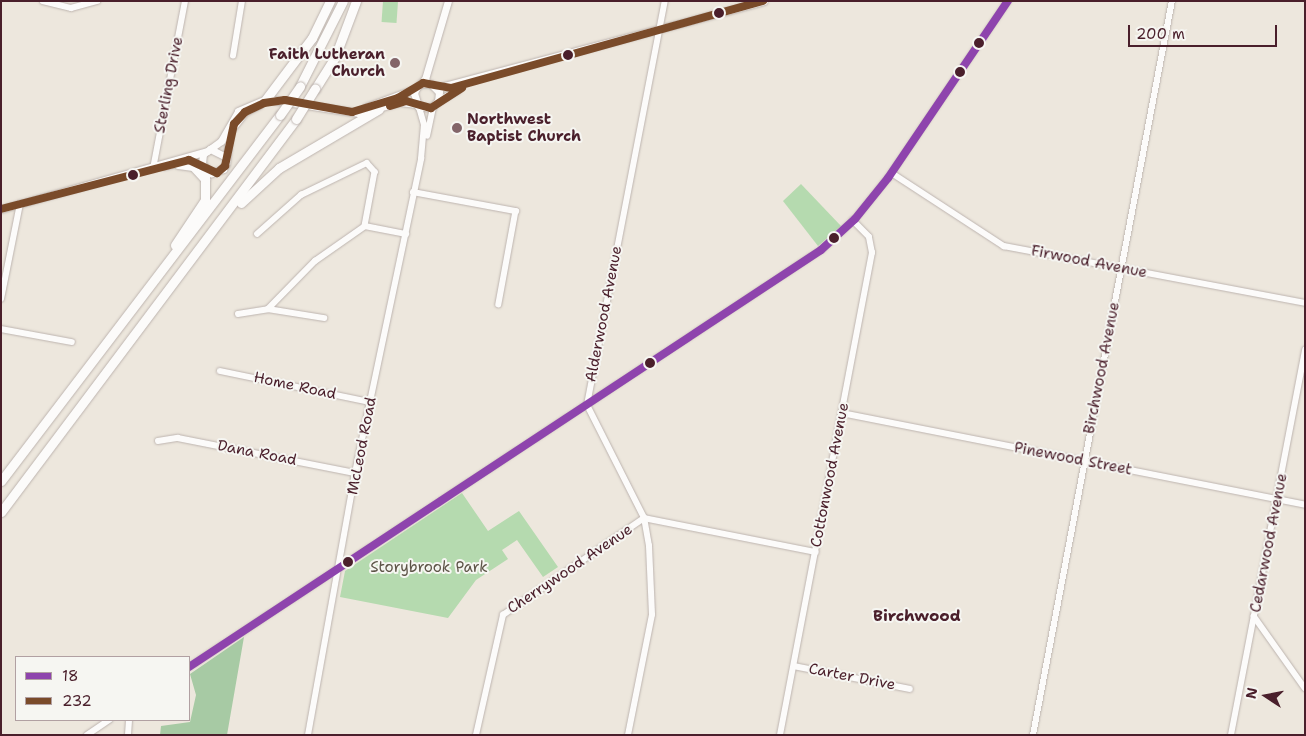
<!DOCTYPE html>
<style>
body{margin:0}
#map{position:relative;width:1306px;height:736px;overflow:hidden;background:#ede7dd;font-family:"Shantell Sans",sans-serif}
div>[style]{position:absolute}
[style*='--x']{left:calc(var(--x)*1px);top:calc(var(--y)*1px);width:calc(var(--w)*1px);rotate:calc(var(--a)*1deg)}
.green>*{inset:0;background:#b5daaf;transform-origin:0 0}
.forest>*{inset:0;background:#a7caa4}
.roads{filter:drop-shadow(0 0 1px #bdb4af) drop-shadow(0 0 1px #bdb4af)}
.minor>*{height:5.5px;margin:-2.75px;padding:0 2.75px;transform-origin:2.75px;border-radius:2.75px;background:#fcfbfa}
.major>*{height:7px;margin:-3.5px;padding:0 3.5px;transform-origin:3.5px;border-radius:3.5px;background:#fcfbfa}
.highway>*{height:9px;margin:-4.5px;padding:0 4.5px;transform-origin:4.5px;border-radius:4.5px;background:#fcfbfa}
.bridges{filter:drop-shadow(0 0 1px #bdb4af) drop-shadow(0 0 1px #bdb4af)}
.highway-bridge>*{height:9px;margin:-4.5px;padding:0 4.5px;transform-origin:4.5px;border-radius:4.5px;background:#fcfbfa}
.bus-1>*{height:8px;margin:-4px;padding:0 4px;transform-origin:4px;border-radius:4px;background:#8e44ad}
.bus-2>*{height:8px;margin:-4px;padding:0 4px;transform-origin:4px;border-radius:4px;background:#7a4b2a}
.dots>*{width:14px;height:14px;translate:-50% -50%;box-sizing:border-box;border:2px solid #f6f6f2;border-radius:50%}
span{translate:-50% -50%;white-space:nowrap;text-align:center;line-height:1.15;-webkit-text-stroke:4px #f6f6f2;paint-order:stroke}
.poi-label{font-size:15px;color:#4a1f2b;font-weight:700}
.right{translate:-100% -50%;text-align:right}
.left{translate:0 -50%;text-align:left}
.street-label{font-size:15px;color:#4a1f2b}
.park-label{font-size:15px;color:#5d5447}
.neighbourhood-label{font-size:16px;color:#4a1f2b;font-weight:700}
.frame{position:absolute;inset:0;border:2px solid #4a1f2b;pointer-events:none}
.legend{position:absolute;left:15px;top:656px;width:175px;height:65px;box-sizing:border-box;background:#f6f6f2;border:1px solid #b1a0a2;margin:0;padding:6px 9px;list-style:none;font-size:15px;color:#4a1f2b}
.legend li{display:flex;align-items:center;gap:10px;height:25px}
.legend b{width:25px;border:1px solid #b1a0a2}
.north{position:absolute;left:1241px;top:671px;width:50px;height:50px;-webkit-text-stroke:4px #f6f6f2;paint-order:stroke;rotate:281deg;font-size:14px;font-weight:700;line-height:20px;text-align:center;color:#4a1f2b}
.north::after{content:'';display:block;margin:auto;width:18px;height:22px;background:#4a1f2b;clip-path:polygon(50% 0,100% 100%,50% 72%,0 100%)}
.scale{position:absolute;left:1128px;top:25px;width:149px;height:22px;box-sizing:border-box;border:2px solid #4a1f2b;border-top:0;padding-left:6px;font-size:15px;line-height:18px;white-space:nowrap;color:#4a1f2b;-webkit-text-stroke:4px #f6f6f2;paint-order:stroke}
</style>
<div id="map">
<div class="green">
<div style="left:383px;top:1px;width:15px;height:21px;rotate:4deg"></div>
<div style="clip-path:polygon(801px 184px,841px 226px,818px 246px,783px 201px)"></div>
<div style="clip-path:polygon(462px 493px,488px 531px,519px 511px,558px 567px,543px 577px,517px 540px,502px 550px,508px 559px,476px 580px,448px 618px,340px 597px,345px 571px)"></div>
</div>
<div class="forest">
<div style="clip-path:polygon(244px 637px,227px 735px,160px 735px,161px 726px,190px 722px,196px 695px,190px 674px)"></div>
</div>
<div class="roads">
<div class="minor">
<div style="--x:43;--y:1;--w:29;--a:14"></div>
<div style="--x:71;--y:8;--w:27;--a:-15"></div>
<div style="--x:233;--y:56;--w:56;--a:-80.7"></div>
<div style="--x:427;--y:136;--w:30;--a:-78"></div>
<div style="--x:153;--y:169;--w:171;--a:-79.2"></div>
<div style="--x:892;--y:173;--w:134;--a:33.1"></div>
<div style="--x:1004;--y:246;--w:306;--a:10.7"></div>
<div style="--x:413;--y:192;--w:105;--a:10.5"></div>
<div style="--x:516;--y:211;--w:95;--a:100.4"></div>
<div style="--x:257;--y:234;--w:59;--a:-41.6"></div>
<div style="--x:301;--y:195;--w:73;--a:-25.9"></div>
<div style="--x:367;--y:163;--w:12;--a:48"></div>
<div style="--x:375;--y:172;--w:55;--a:100.5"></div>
<div style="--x:1;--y:299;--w:97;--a:-78.7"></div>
<div style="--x:268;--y:309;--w:57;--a:9.1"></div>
<div style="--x:238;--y:314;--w:30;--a:-9"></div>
<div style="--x:268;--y:309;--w:67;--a:-45.6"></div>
<div style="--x:315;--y:261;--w:61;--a:-35"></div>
<div style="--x:365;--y:226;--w:42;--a:11"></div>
<div style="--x:1;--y:329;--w:72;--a:10.4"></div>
<div style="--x:220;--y:371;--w:153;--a:11.7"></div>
<div style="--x:842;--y:413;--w:472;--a:11.2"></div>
<div style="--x:158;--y:441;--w:20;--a:-9"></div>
<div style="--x:178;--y:438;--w:180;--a:11.2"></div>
<div style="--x:1254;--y:616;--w:88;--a:54.7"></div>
<div style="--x:794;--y:666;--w:118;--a:11.2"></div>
<div style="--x:189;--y:667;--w:757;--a:-33.42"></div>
<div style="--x:821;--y:250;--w:46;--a:-42.4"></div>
<div style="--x:855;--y:219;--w:53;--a:-51.2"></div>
<div style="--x:888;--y:178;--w:214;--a:-55.9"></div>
<div style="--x:87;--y:735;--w:27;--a:-34"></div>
<div style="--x:128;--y:735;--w:15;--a:-86"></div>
<div style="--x:308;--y:735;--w:266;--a:-79.8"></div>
<div style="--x:355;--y:473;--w:321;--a:-78.1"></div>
<div style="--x:421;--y:159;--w:34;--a:-85"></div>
<div style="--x:424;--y:125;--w:19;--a:-106"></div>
<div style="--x:476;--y:735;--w:123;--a:-77.3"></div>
<div style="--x:503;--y:615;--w:171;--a:-34.5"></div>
<div style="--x:644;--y:518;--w:175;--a:11.2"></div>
<div style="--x:628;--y:735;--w:122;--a:-78.7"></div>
<div style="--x:652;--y:615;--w:69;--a:-92.5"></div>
<div style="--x:649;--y:546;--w:28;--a:-100"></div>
<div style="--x:644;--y:518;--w:127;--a:-116.8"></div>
<div style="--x:587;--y:405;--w:411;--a:-79.1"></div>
<div style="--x:780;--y:735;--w:491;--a:-79.2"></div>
<div style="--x:872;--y:253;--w:16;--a:-101"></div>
<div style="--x:869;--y:237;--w:23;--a:-135"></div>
<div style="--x:1033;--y:735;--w:747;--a:-79.28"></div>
<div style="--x:1231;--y:735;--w:392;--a:-79.1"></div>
</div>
<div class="major">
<div style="--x:421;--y:84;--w:10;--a:0"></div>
<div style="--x:431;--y:84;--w:11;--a:45"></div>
<div style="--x:439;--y:92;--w:9;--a:96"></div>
<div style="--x:438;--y:101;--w:10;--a:135"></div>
<div style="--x:431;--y:108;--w:13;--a:-171"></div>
<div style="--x:418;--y:106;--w:14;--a:-107"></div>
<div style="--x:414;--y:93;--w:5;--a:-68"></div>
<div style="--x:416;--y:88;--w:13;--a:-45"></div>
<div style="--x:425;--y:79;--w:81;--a:-73.6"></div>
<div style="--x:437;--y:88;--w:338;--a:-14.9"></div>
<div style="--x:438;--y:101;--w:23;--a:-31"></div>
<div style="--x:366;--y:107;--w:52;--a:-20.2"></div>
<div style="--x:210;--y:149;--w:14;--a:-36"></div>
<div style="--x:221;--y:141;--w:34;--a:-60"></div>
<div style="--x:238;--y:111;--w:30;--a:-23"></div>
<div style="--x:266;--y:99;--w:94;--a:8.6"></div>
<div style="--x:359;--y:113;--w:42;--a:-15"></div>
<div style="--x:400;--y:102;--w:16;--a:7"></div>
<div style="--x:226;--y:157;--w:18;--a:-153"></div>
<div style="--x:210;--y:149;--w:9;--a:144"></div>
<div style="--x:203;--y:154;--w:10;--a:96"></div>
<div style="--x:202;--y:164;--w:13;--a:45"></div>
<div style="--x:211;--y:173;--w:13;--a:-18"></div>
<div style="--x:223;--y:169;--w:6;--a:-59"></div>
<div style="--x:226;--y:164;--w:33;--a:-83"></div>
<div style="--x:230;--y:131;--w:24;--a:-52"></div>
<div style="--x:245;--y:112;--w:16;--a:-27"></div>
<div style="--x:163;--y:166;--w:27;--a:-13"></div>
<div style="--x:189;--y:160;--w:15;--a:23"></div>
<div style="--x:1;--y:209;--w:214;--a:-15.7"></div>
</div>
<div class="highway">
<div style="--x:300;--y:86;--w:95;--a:-63.2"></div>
<div style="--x:315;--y:89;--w:38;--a:-58"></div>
<div style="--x:335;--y:57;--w:60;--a:-69.4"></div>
<div style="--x:266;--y:99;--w:76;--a:-53"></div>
<div style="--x:312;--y:38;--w:41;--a:-64.1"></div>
<div style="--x:178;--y:164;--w:15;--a:8"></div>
<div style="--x:193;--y:166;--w:18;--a:47"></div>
<div style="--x:241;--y:203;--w:52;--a:-42.6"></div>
<div style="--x:279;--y:168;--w:116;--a:-30.5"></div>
<div style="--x:175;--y:245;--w:54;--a:-56.3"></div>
<div style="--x:205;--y:200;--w:30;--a:-90"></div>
<div style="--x:1;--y:481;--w:460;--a:-52.7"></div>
<div style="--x:1;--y:512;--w:491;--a:-53.1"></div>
</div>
</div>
<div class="bridges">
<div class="highway-bridge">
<div style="--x:280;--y:115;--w:35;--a:-55"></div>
<div style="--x:296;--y:119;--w:36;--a:-58"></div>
</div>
</div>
<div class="bus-1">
<div style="--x:189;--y:667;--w:757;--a:-33.42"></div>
<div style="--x:821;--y:250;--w:46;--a:-42.4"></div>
<div style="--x:855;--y:219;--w:53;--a:-51.2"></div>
<div style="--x:888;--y:178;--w:214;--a:-55.9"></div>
</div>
<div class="bus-2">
<div style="--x:390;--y:106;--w:17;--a:-17"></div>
<div style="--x:406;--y:101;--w:26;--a:16"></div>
<div style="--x:431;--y:108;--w:37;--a:-33"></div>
<div style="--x:1;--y:209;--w:194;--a:-14.6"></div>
<div style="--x:189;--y:160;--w:31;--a:25"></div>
<div style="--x:217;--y:173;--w:11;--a:-41"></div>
<div style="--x:225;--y:166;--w:43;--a:-77.9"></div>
<div style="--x:234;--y:124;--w:16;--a:-47"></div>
<div style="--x:245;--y:112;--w:21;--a:-25"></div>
<div style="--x:264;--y:103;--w:21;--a:-8"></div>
<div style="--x:285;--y:100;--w:68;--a:10.2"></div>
<div style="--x:352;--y:112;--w:48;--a:-16.9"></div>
<div style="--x:398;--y:98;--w:29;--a:-31"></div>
<div style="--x:423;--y:83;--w:28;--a:10"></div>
<div style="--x:451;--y:88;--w:324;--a:-15.6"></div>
</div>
<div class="dots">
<div style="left:719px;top:13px;background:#4a1f2b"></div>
<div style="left:979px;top:43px;background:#4a1f2b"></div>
<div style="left:568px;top:55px;background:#4a1f2b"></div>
<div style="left:395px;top:63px;background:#836569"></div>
<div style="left:960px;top:72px;background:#4a1f2b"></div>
<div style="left:457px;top:128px;background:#836569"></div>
<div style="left:133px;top:175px;background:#4a1f2b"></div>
<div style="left:834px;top:238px;background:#4a1f2b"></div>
<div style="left:650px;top:363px;background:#4a1f2b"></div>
<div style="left:348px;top:562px;background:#4a1f2b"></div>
</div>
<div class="poi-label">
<span class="right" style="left:385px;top:63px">Faith Lutheran<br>Church</span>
<span class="left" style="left:467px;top:128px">Northwest<br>Baptist Church</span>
</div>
<div class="street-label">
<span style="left:169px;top:85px;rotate:-79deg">Sterling Drive</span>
<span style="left:1089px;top:262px;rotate:11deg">Firwood Avenue</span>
<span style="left:604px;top:314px;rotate:-79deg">Alderwood Avenue</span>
<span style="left:1102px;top:368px;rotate:-79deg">Birchwood Avenue</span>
<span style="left:295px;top:386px;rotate:12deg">Home Road</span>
<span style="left:362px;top:446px;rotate:-79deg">McLeod Road</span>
<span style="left:257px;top:453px;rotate:11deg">Dana Road</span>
<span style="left:1073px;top:459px;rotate:11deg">Pinewood Street</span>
<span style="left:830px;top:475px;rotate:-79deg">Cottonwood Avenue</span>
<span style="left:1269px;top:543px;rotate:-79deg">Cedarwood Avenue</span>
<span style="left:570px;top:569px;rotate:-34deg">Cherrywood Avenue</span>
<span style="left:852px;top:677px;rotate:11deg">Carter Drive</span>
</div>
<div class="park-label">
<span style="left:429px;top:568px">Storybrook Park</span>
</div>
<div class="neighbourhood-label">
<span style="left:917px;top:616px">Birchwood</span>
</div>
<div class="frame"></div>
<ul class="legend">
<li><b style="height:6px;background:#8e44ad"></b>18</li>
<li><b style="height:6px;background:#7a4b2a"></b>232</li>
</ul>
<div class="north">N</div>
<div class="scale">200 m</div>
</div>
